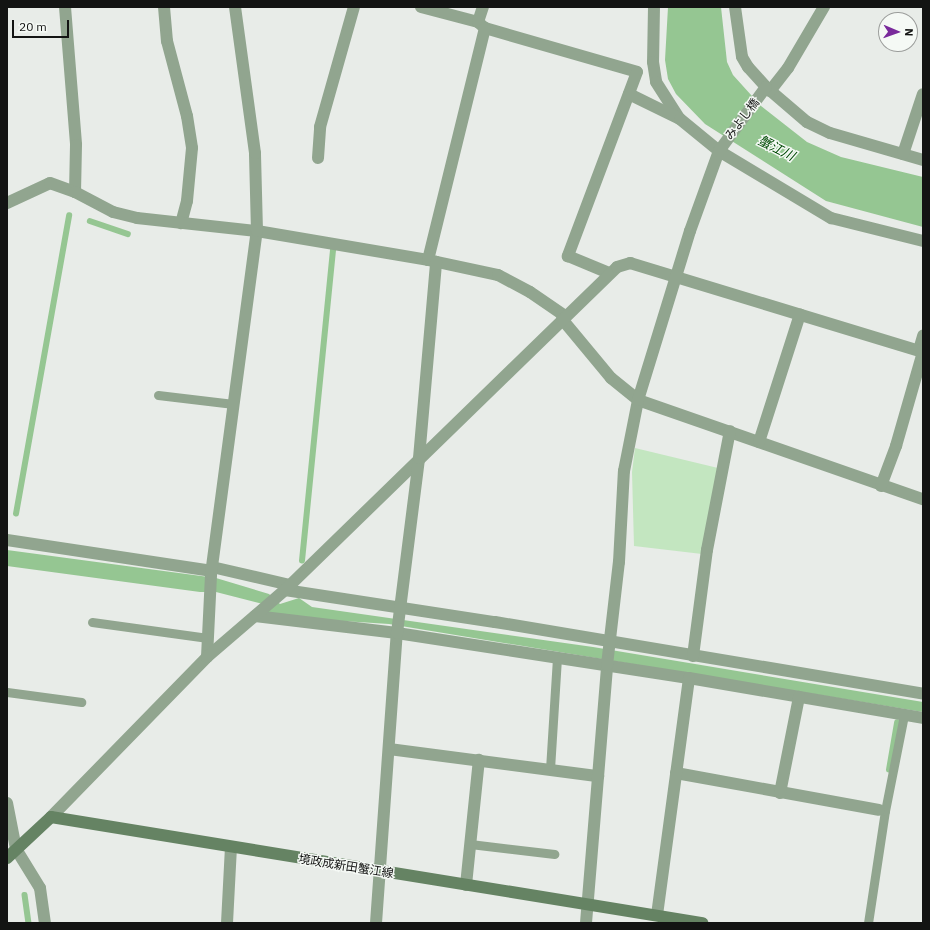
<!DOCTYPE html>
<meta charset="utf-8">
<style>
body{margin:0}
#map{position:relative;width:930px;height:930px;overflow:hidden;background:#e8ece8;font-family:"IBM Plex Sans","Noto Sans JP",sans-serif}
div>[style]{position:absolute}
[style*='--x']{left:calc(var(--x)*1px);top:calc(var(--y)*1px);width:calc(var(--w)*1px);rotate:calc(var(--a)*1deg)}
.green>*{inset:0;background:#c3e6c0}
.water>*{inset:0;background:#95c692}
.stream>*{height:5.5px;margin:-2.75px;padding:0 2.75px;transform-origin:2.75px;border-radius:2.75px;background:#95c692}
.service>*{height:9px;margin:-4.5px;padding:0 4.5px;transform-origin:4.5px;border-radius:4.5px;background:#91a58f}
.minor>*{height:12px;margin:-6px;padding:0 6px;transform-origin:6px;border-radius:6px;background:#91a58f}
.secondary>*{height:12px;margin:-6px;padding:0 6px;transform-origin:6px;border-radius:6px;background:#658363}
span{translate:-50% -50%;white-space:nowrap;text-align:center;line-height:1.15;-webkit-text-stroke:3px #f5f9f5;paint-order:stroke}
.street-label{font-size:12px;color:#131413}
.water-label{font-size:13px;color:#004a05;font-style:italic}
.frame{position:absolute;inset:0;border:8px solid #131413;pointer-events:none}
.north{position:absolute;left:878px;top:12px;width:40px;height:40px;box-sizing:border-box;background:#f5f9f5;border:1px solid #9b9d9b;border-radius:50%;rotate:92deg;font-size:11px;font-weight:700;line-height:16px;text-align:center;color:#131413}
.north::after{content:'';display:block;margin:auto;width:14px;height:18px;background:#792a9b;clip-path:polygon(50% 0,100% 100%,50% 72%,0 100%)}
.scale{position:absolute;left:12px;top:20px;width:57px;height:18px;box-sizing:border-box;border:2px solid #131413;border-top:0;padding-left:5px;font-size:12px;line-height:14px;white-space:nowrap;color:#131413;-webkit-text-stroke:3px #f5f9f5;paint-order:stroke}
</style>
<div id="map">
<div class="green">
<div style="clip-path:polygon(635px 448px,718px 468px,702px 554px,634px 546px,632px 472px)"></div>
</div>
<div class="water">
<div style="clip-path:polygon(668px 7px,721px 7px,727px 62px,733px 75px,761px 106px,807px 142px,841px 157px,923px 177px,923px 227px,826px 201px,705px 124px,676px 94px,668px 79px,665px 60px)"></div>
<div style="clip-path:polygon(7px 550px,216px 578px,269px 594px,280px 604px,299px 598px,312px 607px,593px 647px,923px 702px,923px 712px,389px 624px,266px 616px,263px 604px,216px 592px,200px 592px,7px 566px)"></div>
</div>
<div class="stream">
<div style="--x:90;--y:221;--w:40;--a:18.9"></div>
<div style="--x:16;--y:514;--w:303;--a:-79.9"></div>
<div style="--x:302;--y:561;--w:314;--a:-84.3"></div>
<div style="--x:889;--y:770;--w:48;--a:-80.3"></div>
<div style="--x:25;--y:895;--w:28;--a:82"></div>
</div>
<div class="service">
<div style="--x:158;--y:395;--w:76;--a:6.8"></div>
<div style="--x:92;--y:622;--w:117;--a:7.9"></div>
<div style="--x:7;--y:692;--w:75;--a:7.7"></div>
<div style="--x:550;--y:769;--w:111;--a:-86.4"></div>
<div style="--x:470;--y:844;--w:85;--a:6.8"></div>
<div style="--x:868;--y:923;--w:113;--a:-81.4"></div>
<div style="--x:885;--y:811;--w:98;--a:-78.8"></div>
</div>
<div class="minor">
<div style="--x:65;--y:7;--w:138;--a:85.4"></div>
<div style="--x:76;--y:145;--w:47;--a:91.2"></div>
<div style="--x:164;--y:7;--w:34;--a:85"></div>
<div style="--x:167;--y:41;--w:78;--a:75.1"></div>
<div style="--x:187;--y:116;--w:32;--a:81"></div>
<div style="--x:192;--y:148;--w:53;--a:95.4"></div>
<div style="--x:187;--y:201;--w:23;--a:105"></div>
<div style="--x:421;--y:7;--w:59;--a:14.7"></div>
<div style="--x:478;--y:22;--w:9;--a:41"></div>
<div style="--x:485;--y:28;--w:158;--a:16.1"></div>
<div style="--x:637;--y:72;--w:197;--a:110.6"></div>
<div style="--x:568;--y:256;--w:44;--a:22.5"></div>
<div style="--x:654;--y:7;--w:55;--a:91"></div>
<div style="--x:653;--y:62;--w:20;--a:81"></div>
<div style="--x:656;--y:82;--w:43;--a:57.4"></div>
<div style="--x:735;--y:7;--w:50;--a:82"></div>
<div style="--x:742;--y:57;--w:12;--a:59"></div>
<div style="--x:748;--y:67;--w:27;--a:48"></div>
<div style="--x:766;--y:87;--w:54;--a:40.5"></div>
<div style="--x:807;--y:122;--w:25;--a:26"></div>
<div style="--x:830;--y:133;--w:97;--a:16.2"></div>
<div style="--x:478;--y:22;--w:16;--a:-72"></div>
<div style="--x:770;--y:91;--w:29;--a:-52"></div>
<div style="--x:788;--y:68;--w:71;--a:-59.5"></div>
<div style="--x:629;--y:94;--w:57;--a:26.1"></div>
<div style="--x:680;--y:119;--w:50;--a:39.4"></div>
<div style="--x:719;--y:151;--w:131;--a:30.9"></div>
<div style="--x:831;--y:218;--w:95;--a:14"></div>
<div style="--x:903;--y:154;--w:63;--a:-71.6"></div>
<div style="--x:318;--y:158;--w:31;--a:-86"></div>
<div style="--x:320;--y:127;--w:125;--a:-74.2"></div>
<div style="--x:7;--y:203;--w:47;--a:-24.9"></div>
<div style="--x:50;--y:183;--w:27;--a:20"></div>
<div style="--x:75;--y:192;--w:43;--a:27.8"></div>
<div style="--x:113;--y:212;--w:25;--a:14"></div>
<div style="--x:137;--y:218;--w:121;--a:6.2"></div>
<div style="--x:257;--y:231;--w:173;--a:9.6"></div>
<div style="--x:428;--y:260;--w:72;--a:12.1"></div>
<div style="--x:498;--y:275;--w:36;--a:28"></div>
<div style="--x:530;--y:292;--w:42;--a:34.4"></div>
<div style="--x:428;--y:260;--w:239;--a:-76.2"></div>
<div style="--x:562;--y:319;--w:77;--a:50.3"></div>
<div style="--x:611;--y:378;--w:35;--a:39"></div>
<div style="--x:638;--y:400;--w:302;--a:19.2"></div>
<div style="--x:919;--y:350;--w:15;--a:-74"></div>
<div style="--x:759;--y:442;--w:134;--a:-72.2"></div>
<div style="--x:881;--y:486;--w:43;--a:-69.4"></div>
<div style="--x:896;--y:446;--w:98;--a:-74"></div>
<div style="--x:7;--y:540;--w:206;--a:8.6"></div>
<div style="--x:212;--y:567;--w:80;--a:13"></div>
<div style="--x:285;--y:590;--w:212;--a:8.7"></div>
<div style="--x:495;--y:622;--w:434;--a:9.5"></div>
<div style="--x:255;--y:616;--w:143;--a:6.8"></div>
<div style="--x:397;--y:633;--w:295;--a:8.8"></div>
<div style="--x:689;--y:678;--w:237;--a:9.7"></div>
<div style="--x:693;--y:656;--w:107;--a:-82.5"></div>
<div style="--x:707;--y:550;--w:121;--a:-79.1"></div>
<div style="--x:207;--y:657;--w:83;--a:-87.2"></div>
<div style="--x:211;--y:574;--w:346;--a:-82.4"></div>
<div style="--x:257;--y:231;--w:78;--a:-91.5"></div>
<div style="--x:255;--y:153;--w:147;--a:-97.8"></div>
<div style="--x:389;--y:749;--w:211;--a:7.4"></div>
<div style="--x:676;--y:773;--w:206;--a:10.3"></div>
<div style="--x:780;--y:793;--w:98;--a:-78.8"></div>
<div style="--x:7;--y:803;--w:47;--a:78.9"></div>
<div style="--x:16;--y:849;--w:46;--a:58.4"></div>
<div style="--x:40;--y:888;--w:35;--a:82"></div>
<div style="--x:51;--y:817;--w:223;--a:-45.7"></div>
<div style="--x:207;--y:657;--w:103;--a:-40.7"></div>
<div style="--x:285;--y:590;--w:463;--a:-44.2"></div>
<div style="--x:617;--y:267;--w:14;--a:-17"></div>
<div style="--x:630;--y:263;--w:306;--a:16.9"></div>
<div style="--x:466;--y:885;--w:126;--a:-84.1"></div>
<div style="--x:657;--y:915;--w:239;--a:-82.3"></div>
<div style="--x:227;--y:923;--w:76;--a:-87"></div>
<div style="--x:376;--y:923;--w:291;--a:-85.9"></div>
<div style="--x:397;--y:633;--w:176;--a:-82.8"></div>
<div style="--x:419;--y:458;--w:197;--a:-85"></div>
<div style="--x:586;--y:923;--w:259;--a:-85.3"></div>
<div style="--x:607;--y:665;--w:104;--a:-83.4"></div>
<div style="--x:619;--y:562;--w:91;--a:-86.9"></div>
<div style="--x:624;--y:471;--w:72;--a:-78.8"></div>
<div style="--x:638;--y:400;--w:177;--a:-72.9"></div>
<div style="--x:690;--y:231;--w:85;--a:-70.1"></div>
<div style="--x:719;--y:151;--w:79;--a:-53.7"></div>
</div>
<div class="secondary">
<div style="--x:7;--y:858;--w:60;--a:-43"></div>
<div style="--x:51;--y:817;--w:660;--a:9.25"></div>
</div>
<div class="street-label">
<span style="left:742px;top:119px;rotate:-53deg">みよし橋</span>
<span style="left:346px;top:866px;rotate:9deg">境政成新田蟹江線</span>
</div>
<div class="water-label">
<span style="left:776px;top:149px;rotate:27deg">蟹江川</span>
</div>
<div class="frame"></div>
<div class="north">N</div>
<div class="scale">20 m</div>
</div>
